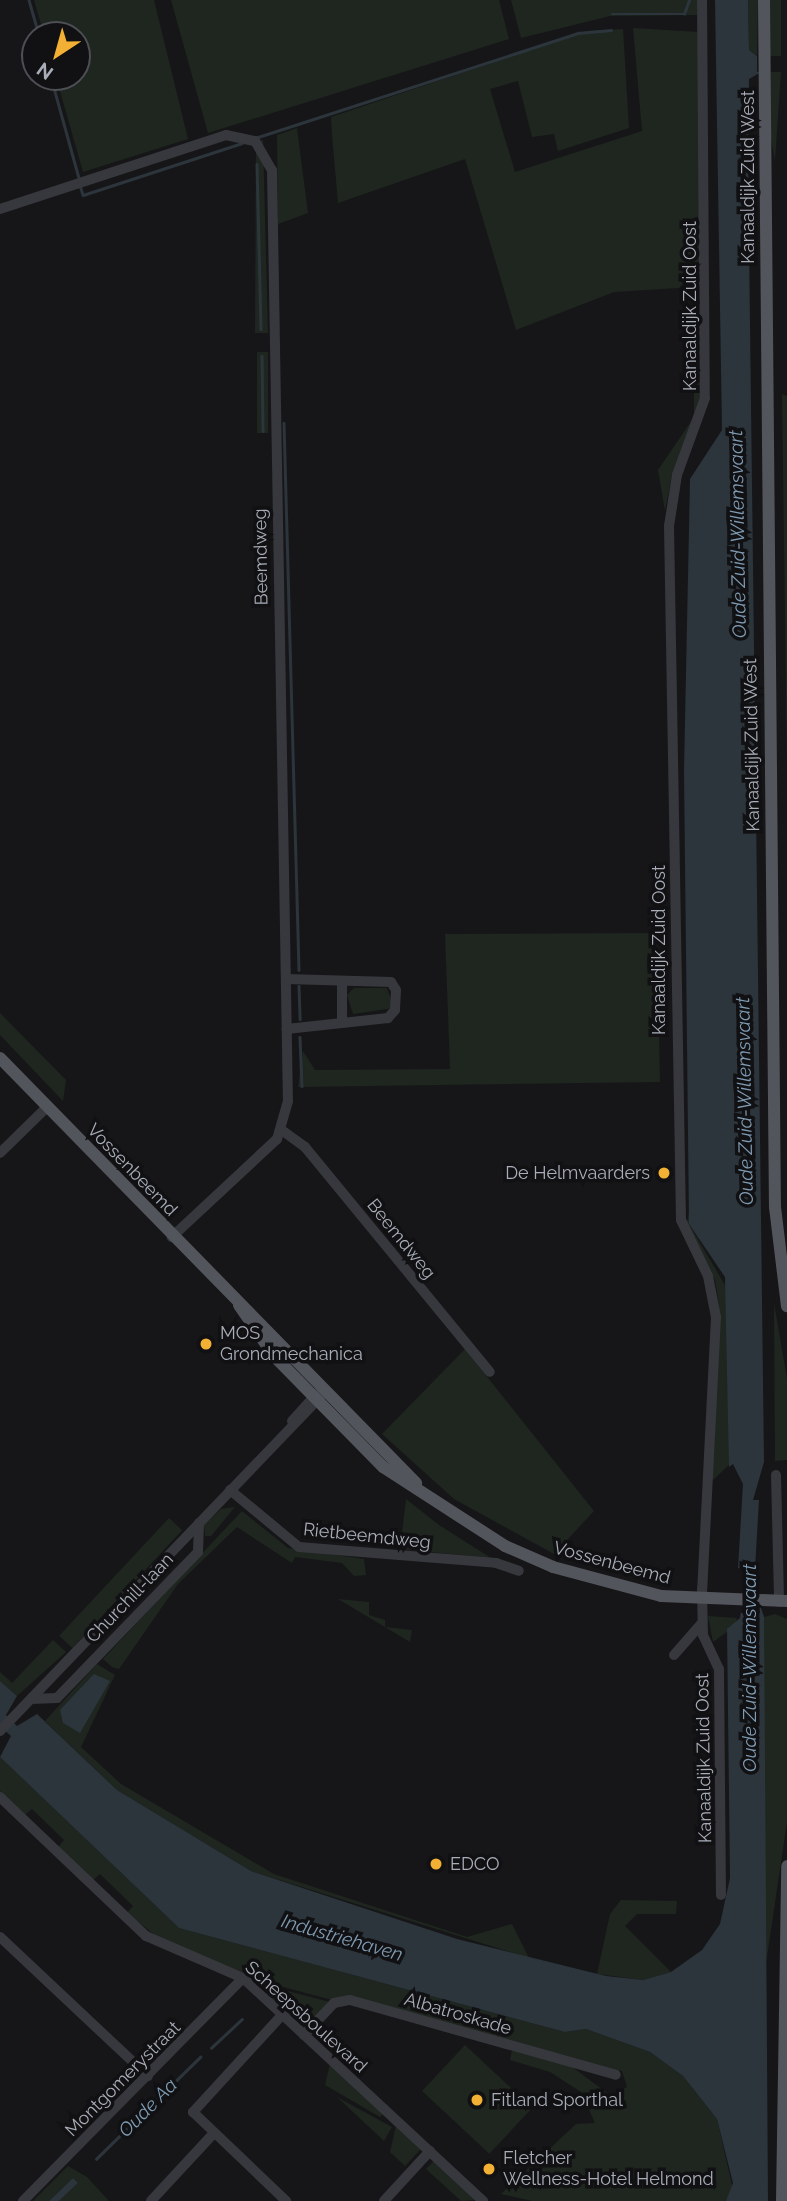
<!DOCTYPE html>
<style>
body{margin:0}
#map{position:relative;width:787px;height:2201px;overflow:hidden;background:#161618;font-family:Raleway,sans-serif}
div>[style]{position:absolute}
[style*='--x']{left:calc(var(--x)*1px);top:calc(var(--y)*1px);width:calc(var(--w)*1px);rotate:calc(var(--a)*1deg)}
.green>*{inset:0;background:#1e261f;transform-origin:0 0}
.water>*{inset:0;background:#2c353c}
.pier>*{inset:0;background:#161618;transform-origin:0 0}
.stream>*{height:2.5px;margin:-1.25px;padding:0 1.25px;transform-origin:1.25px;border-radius:1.25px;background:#2c353c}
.minor>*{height:10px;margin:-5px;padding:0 5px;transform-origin:5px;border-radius:5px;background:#37383d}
.major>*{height:12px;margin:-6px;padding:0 6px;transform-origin:6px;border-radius:6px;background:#53555c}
.dots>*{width:19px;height:19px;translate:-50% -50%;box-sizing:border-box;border:4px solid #111113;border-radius:50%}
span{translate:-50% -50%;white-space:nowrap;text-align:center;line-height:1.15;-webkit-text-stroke:7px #111113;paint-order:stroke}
.street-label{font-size:18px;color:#a8adb8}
.poi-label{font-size:18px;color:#a8adb8}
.right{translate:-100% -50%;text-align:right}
.left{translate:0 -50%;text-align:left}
.water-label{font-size:19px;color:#7f9bb3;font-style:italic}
.north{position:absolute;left:21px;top:21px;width:70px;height:70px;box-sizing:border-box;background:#111113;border:2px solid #4d4f55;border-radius:50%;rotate:216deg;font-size:19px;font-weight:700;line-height:28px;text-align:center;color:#a8adb8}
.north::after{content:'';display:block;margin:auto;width:24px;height:32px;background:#f2b134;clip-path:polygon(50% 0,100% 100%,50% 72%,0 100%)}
</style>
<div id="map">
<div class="green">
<div style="clip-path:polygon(34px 0,154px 0,188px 139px,83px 172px,56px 77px,77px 77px,77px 35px,44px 35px)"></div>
<div style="clip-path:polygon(171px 0,499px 0,509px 39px,208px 133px)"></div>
<div style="clip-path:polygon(511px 0,697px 0,697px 15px,610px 16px,521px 38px)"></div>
<div style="clip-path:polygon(748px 0,758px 0,757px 56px,749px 50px)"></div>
<div style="left:770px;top:0;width:11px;height:56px"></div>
<div style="clip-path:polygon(633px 28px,698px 32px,703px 388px,695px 435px,672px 475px,665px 511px,658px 470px,694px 417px,694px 287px,614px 292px,516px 330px,465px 159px,338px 203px,332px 135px,331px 117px,587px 31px,623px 29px,629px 128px,558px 151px,554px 134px,532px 137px,518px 81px,490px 89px,515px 172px,642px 131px)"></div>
<div style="clip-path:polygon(771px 72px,781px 72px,775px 161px,771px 139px)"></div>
<div style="clip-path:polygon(297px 128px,308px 213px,278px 224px,277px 135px)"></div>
<div style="clip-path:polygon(263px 140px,268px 333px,255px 333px,256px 142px)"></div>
<div style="left:257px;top:352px;width:11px;height:81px"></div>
<div style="clip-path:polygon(782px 394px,787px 396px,787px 766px,783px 469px)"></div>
<div style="clip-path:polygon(657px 933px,660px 1082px,298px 1087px,303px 1051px,315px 1070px,450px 1069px,445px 934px)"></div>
<div style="clip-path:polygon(354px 988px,387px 988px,394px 1008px,353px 1014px,347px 995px)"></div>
<div style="clip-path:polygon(0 1013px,66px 1080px,63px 1101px,0 1035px)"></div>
<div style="clip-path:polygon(722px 1051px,689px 1224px,726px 1287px,732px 1451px,730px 1464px,712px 1481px,719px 1304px,715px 1280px,686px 1227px)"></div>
<div style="clip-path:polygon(774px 1303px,787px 1379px,787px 1460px,775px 1461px)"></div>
<div style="clip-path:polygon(465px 1349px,594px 1511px,554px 1554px,454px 1499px,382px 1434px)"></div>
<div style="clip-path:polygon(406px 1499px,439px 1525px,491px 1558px,400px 1549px)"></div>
<div style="clip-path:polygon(235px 1507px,211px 1536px,205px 1536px,204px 1525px,221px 1509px)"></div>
<div style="clip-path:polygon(242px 1511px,288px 1548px,364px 1559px,366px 1575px,354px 1576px,342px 1563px,295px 1557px,292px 1563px,237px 1527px,178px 1584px,119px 1669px,112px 1667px,103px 1659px)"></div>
<div style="left:169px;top:1518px;width:18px;height:161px;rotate:43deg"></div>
<div style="clip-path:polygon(338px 1599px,369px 1602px,369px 1615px,385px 1620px,385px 1627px,412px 1630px,410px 1642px)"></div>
<div style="clip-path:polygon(775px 1614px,787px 1619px,787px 1822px,765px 1970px,762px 1641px,764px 1617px)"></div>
<div style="clip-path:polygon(708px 1616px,737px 1618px,735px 1626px,713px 1642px)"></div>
<div style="clip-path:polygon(53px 1640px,66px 1652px,17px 1696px,0 1681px,0 1672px,12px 1683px)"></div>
<div style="clip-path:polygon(97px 1664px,115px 1675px,81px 1747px,121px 1784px,274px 1874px,467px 1937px,512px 1924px,529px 1958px,251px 1871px,117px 1790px,45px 1721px)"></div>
<div style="clip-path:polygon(0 1757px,179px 1928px,565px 2032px,586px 2029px,650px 2052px,683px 2076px,717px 2119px,734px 2194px,726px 2201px,532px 2201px,501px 2194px,576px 2124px,595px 2123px,581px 2092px,550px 2072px,510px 2060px,512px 2050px,571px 2066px,611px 2096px,627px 2087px,622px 2071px,351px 1997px,332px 2000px,276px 1985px,161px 1940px,127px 1913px,133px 1906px,100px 1874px,93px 1880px,58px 1847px,64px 1840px,32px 1809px,25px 1815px,0 1791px)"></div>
<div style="clip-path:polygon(621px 1900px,677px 1901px,676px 1914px,637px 1914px,625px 1926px,671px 1972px,643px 1980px,597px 1974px,610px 1914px)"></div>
<div style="clip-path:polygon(256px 1984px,257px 1983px,330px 2002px,311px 2022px,300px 2023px)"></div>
<div style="left:465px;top:2045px;width:92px;height:63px;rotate:43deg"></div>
<div style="clip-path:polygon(330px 2064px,383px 2114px,380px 2117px,325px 2085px)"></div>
<div style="clip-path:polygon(337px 2097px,392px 2127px,384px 2141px)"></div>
<div style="clip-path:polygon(396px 2126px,421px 2149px,405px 2166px,390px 2152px)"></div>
<div style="clip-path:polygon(434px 2161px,476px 2200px,461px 2201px,426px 2169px)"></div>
<div style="clip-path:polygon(68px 2166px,87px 2177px,109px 2201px,59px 2201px,78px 2183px,73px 2178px,49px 2201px,33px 2201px)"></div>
</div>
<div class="water">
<div style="clip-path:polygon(715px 0,748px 0,749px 50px,758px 57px,787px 57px,749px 79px,748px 160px,764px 1462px,753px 1500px,759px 1500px,754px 1586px,764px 1617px,768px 2201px,726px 2201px,733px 2183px,717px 2119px,683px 2076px,650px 2052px,586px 2029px,565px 2032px,179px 1928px,0 1757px,11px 1736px,0 1726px,0 1681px,17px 1696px,6px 1715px,17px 1726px,37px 1714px,117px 1790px,251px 1871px,457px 1939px,606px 1976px,643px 1980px,671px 1972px,702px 1950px,720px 1924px,730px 1878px,727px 1629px,740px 1618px,744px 1587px,744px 1570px,738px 1568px,743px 1484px,733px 1464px,729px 1467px,725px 1277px,689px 1224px,684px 771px,690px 479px,722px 430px)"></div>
<div style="clip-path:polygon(94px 1674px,110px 1681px,80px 1733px,63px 1723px,60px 1710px)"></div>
<div style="clip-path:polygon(73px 2178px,78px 2183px,59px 2201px,49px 2201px)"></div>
</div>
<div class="pier">
<div style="left:757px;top:56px;width:30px;height:16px"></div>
<div style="clip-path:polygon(740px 1590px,758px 1590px,760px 1613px,739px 1613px)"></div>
</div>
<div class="stream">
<div style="--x:29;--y:0;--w:36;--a:74"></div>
<div style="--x:612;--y:14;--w:72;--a:0"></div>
<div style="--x:684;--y:14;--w:15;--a:-70"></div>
<div style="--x:51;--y:77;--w:105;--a:74.5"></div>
<div style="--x:255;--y:138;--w:340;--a:-18"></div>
<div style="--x:578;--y:33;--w:33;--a:-5"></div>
<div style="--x:257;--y:164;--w:165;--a:88.6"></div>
<div style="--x:80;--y:185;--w:10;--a:73"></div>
<div style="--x:83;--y:195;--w:167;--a:-18.1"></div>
<div style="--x:262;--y:356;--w:75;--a:89.2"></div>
<div style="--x:284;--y:423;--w:547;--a:88.43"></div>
<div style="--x:299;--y:986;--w:33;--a:88"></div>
<div style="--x:300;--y:1037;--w:49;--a:87.7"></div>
<div style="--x:211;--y:2048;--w:42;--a:-43.1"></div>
<div style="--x:96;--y:2159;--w:146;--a:-44.4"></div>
</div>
<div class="minor">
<div style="--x:702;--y:0;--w:398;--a:89.6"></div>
<div style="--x:705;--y:398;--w:82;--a:110"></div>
<div style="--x:677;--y:475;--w:52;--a:98.9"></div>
<div style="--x:669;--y:526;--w:694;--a:89.01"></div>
<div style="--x:681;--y:1220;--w:62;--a:64.3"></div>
<div style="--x:708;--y:1276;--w:42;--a:79"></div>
<div style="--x:716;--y:1317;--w:272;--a:92.9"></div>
<div style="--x:702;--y:1589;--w:46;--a:88.8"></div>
<div style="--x:703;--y:1635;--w:38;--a:65"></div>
<div style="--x:719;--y:1669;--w:226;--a:89.5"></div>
<div style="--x:0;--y:209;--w:238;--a:-18.1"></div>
<div style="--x:226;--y:135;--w:30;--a:12"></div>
<div style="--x:255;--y:141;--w:34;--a:60"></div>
<div style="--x:272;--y:170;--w:931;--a:89.02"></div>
<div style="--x:288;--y:1101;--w:40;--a:106"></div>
<div style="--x:277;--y:1139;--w:144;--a:137"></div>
<div style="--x:286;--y:979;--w:105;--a:1.6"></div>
<div style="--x:391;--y:982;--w:9;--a:58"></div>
<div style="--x:396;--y:990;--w:20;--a:93"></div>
<div style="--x:395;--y:1010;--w:11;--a:131"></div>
<div style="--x:388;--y:1018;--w:102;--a:173.8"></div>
<div style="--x:342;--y:1020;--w:37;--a:-90"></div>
<div style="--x:283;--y:1131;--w:27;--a:36"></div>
<div style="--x:305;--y:1147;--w:291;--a:50.6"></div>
<div style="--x:0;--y:1153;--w:66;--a:-44.4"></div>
<div style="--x:292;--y:1421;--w:36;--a:-48"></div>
<div style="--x:776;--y:1475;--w:127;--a:88.6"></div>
<div style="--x:230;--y:1490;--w:89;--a:39.6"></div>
<div style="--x:299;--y:1547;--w:198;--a:4.6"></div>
<div style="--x:496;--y:1563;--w:24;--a:19"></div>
<div style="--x:674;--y:1655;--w:43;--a:-48.8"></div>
<div style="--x:31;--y:1699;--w:26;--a:-2"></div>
<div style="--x:57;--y:1698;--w:203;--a:-46"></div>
<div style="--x:198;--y:1552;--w:29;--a:-88"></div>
<div style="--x:0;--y:1731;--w:464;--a:-46.2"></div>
<div style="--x:0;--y:1797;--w:202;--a:43.6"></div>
<div style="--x:146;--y:1936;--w:106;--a:23.4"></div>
<div style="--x:243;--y:1978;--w:328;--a:42.9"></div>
<div style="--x:0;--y:1937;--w:203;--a:43.2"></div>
<div style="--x:282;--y:2015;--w:132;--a:132.5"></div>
<div style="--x:193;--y:2112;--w:129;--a:43.7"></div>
<div style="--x:304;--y:2035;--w:44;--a:-46.8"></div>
<div style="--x:334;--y:2003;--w:16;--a:-11"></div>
<div style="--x:350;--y:2000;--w:276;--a:15.7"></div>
<div style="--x:23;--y:2201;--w:313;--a:-45.4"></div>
<div style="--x:151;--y:2201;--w:93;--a:-47.2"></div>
<div style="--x:384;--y:2201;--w:68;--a:-47.4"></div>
</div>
<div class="major">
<div style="--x:764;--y:0;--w:1207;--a:89.48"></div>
<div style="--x:775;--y:1207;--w:100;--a:83.1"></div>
<div style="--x:0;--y:1058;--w:595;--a:45.61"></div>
<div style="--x:239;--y:1305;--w:62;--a:55.5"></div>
<div style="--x:274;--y:1356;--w:156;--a:45.5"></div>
<div style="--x:383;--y:1467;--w:145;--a:32.9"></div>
<div style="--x:505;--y:1546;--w:52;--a:23.6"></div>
<div style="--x:553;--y:1567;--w:112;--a:15"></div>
<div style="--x:661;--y:1596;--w:126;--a:2.3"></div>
<div style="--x:782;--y:2201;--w:335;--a:-89.1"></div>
</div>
<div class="dots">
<div style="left:664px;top:1173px;background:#f2b134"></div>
<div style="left:206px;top:1344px;background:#f2b134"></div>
<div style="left:436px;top:1864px;background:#f2b134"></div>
<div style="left:477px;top:2100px;background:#f2b134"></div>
<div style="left:489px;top:2169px;background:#f2b134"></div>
</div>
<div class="street-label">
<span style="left:748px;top:177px;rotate:-90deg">Kanaaldijk Zuid West</span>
<span style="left:690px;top:306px;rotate:-90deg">Kanaaldijk Zuid Oost</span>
<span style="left:261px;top:557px;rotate:-91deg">Beemdweg</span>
<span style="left:752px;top:745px;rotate:-91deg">Kanaaldijk Zuid West</span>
<span style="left:659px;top:950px;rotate:-90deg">Kanaaldijk Zuid Oost</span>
<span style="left:132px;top:1170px;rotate:46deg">Vossenbeemd</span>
<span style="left:401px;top:1239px;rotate:51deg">Beemdweg</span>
<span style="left:367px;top:1536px;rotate:6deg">Rietbeemdweg</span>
<span style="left:612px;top:1563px;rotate:15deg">Vossenbeemd</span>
<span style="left:130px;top:1598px;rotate:-46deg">Churchill-laan</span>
<span style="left:704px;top:1758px;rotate:-91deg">Kanaaldijk Zuid Oost</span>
<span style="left:458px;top:2014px;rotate:16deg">Albatroskade</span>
<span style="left:306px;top:2017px;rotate:42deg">Scheepsboulevard</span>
<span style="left:123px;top:2079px;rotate:-45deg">Montgomerystraat</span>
</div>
<div class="poi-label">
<span class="right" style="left:650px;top:1173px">De Helmvaarders</span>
<span class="left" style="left:220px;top:1344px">MOS<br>Grondmechanica</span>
<span class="left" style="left:450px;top:1864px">EDCO</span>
<span class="left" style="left:491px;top:2100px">Fitland Sporthal</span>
<span class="left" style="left:503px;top:2169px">Fletcher<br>Wellness-Hotel Helmond</span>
</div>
<div class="water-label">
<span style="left:738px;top:534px;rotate:-91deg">Oude Zuid-Willemsvaart</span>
<span style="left:745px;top:1101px;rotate:-91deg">Oude Zuid-Willemsvaart</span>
<span style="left:750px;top:1668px;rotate:-90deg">Oude Zuid-Willemsvaart</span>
<span style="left:342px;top:1938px;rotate:16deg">Industriehaven</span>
<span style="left:148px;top:2108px;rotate:-45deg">Oude Aa</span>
</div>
<div class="north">N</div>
</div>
